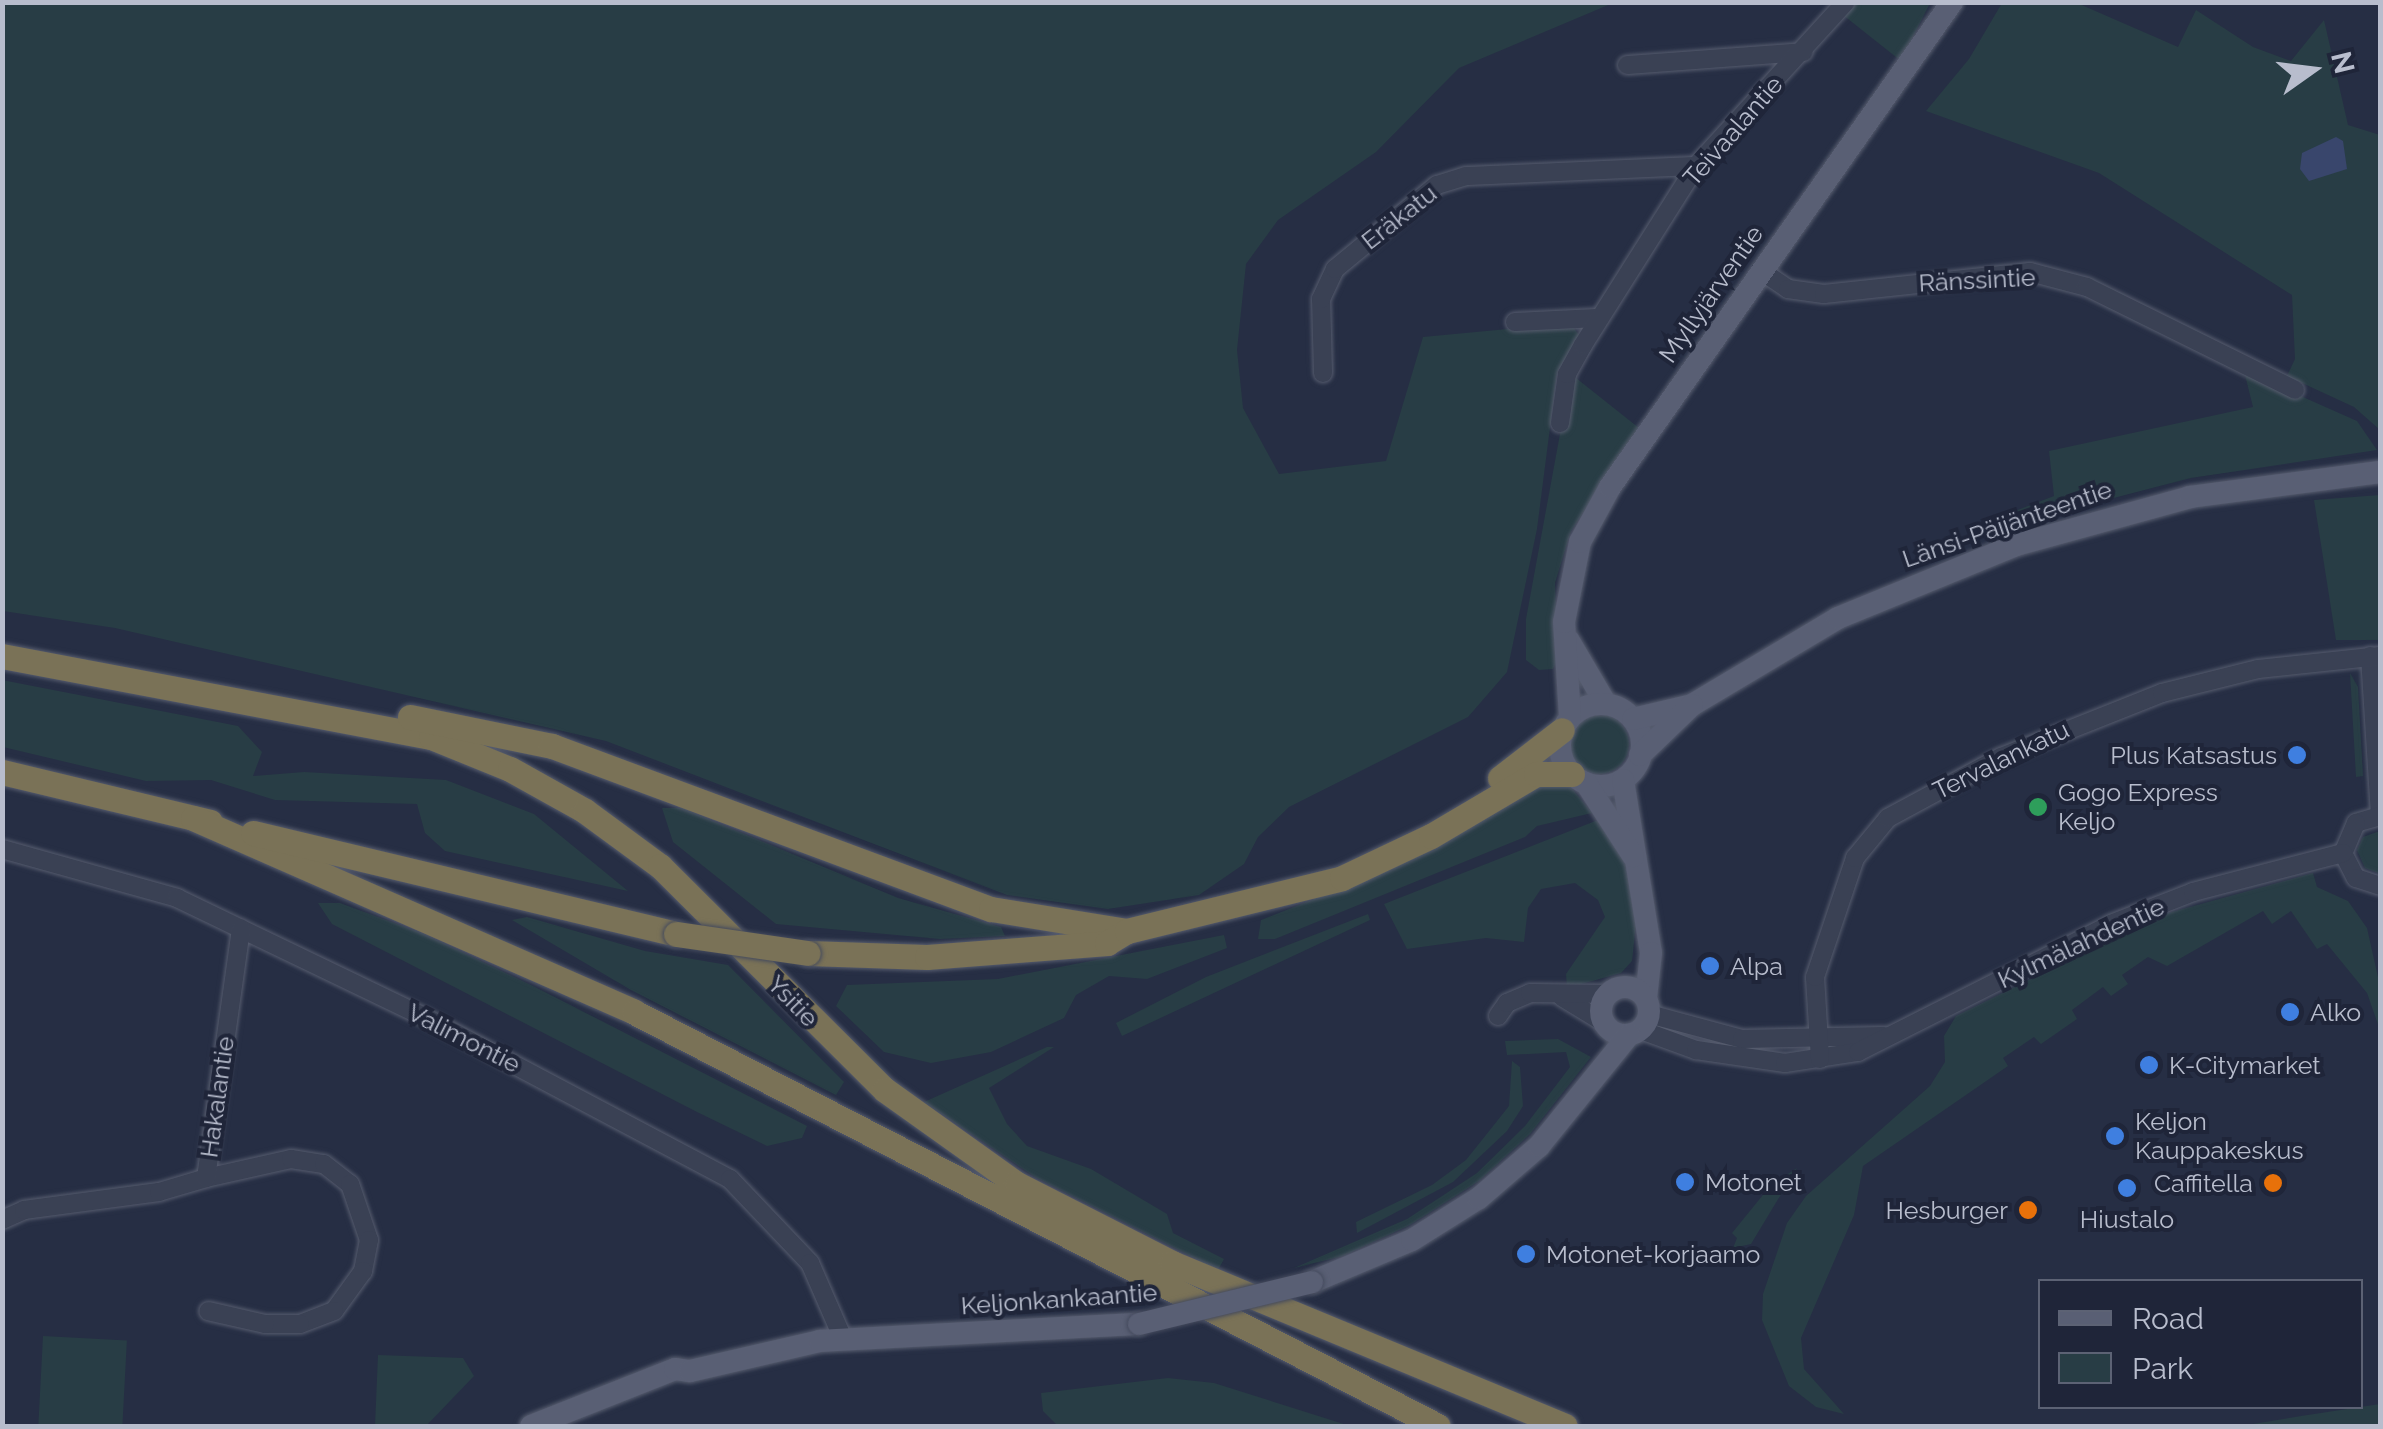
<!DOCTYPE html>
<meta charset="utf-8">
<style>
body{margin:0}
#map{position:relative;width:2383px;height:1429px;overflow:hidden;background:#262e44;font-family:Raleway,sans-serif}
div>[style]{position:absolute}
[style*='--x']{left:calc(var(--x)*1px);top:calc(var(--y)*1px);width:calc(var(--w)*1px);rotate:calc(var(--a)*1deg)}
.green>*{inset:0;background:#283d45;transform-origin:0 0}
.round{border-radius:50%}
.water>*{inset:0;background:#39466c}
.roads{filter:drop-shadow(0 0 2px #565c6e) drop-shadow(0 0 2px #565c6e)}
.minor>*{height:18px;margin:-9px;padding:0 9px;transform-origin:9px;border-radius:9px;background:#3a4154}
.major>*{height:22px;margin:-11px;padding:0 11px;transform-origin:11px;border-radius:11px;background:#595f74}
.major>.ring{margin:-11px;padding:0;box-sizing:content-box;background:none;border:22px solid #595f74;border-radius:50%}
.highway>*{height:25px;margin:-12.5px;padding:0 12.5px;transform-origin:12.5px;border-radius:12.5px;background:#7a7257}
.bridges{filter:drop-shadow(0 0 2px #444a5d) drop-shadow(0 0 2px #444a5d)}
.major-bridge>*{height:22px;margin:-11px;padding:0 11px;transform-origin:11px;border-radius:11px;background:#595f74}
.highway-bridge>*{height:25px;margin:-12.5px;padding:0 12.5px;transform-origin:12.5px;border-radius:12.5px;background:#7a7257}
.dots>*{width:28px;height:28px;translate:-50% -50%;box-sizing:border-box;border:5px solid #1f2539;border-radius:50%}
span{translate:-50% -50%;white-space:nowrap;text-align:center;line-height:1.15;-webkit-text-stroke:8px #1f2539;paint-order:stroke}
.street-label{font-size:25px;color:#b8bdcd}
.poi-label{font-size:25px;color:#b8bdcd}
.right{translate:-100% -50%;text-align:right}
.left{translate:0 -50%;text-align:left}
.frame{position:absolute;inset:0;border:5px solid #b8bdcd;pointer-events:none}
.legend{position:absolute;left:2038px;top:1279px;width:325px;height:130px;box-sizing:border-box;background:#1f2539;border:2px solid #5c6274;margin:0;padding:12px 18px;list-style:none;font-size:30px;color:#b8bdcd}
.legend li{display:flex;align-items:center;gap:20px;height:50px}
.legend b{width:50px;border:2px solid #5c6274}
.north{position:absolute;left:2263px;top:20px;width:100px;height:100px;-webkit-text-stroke:8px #1f2539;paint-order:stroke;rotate:76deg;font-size:28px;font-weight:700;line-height:40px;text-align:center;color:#b8bdcd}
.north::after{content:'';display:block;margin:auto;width:35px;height:45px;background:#b8bdcd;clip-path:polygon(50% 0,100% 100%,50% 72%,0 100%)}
</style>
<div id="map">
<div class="green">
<div style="clip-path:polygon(2px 3px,1613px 3px,1459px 68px,1376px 152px,1278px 220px,1246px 264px,1237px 350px,1243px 408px,1279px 474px,1386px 461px,1423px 337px,1570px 323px,1579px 335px,1557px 373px,1537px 529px,1507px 672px,1468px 717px,1289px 807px,1258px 837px,1244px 864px,1199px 895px,1108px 909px,1007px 895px,606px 741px,115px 628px,3px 611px)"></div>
<div style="clip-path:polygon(1854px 3px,1930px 3px,1901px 61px,1843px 15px)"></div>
<div style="clip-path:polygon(2002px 3px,2077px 3px,2178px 47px,2196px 10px,2253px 47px,2291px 61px,2324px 20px,2348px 125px,2380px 135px,2380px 430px,2354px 407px,2287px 376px,2295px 359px,2292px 295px,2099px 173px,1926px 111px,1969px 59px)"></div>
<div style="clip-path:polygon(2244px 371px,2357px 421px,2377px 450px,2191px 478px,1978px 533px,1976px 526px,2054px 496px,2049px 451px,2253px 407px)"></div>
<div style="clip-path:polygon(1571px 374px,1639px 428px,1571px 531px,1555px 583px,1558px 659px,1553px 669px,1539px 670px,1526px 660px,1526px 619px)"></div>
<div style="clip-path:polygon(2380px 495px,2380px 640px,2336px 640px,2314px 500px)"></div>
<div style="clip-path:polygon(2350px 673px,2358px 687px,2363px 776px,2356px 777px)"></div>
<div style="clip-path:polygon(2px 680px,238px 726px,262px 752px,253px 776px,304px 772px,446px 780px,534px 814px,628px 891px,445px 851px,425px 833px,417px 804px,275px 800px,211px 780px,146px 781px,3px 747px)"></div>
<div class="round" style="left:1569px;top:714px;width:60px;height:60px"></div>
<div style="clip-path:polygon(1541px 780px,1566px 781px,1592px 813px,1537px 826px,1525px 837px,1275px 939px,1258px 939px,1261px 920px,1395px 867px)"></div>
<div style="clip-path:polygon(662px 808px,682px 808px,898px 898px,1001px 927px,1005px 936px,940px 939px,776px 924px,673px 842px)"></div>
<div style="clip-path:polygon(1603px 818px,1628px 867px,1637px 914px,1632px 961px,1621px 973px,1567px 988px,1566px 974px,1605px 917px,1598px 900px,1575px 883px,1541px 889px,1528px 908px,1524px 942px,1486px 938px,1407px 949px,1384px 904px)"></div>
<div style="clip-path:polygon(2380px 831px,2380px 873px,2378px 873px,2365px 868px,2357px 850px,2363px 837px)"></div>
<div style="clip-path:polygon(2313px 873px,2317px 887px,2348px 901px,2367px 928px,2380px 986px,2380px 1030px,2367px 993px,2327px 944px,2317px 949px,2291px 911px,2272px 924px,2263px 911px,2167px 966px,2148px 957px,2122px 975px,2128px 984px,2111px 996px,2103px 987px,2072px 1010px,2077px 1019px,2041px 1044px,2034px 1037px,2003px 1058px,2008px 1066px,1863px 1166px,1854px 1215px,1801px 1338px,1804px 1369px,1844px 1414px,1816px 1407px,1789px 1386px,1762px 1320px,1763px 1294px,1787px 1223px,1806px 1196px,1930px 1086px,1945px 1062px,1944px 1036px,1956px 1016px,2161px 915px)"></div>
<div style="clip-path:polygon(318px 903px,340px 903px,424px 934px,535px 987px,807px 1126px,802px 1138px,767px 1146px,697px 1112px,332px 924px)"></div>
<div style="clip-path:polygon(1368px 914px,1370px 920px,1122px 1036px,1116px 1023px,1206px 977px)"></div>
<div style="clip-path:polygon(527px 917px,645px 951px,728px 965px,844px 1082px,836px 1095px,631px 990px,512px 920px)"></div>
<div style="clip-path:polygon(1224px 935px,1227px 948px,1147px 979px,1109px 976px,1076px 995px,1064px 1018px,991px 1052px,931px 1063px,884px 1052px,836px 1006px,847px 985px,998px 979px)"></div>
<div style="clip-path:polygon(1558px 1039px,1591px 1057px,1530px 1134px,1479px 1181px,1410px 1225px,1343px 1256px,1294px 1268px,1407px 1219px,1477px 1173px,1525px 1126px,1570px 1067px,1566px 1052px,1507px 1055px,1505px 1041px)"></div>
<div style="clip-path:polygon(1047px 1047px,1054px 1047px,989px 1088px,1007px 1124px,1027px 1146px,1091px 1169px,1167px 1214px,1173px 1233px,1224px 1259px,1218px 1270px,1035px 1177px,924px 1102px)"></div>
<div style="clip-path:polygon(1512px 1061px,1520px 1067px,1523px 1106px,1507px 1131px,1453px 1182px,1357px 1233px,1356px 1222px,1432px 1185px,1466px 1160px,1509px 1106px)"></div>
<div style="clip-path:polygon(1797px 1168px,1751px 1244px,1733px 1248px,1737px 1238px,1732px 1233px,1771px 1185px)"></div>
<div style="left:43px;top:1336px;width:84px;height:90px;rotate:3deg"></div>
<div style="clip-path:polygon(378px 1355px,463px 1358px,474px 1376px,426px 1426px,375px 1426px)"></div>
<div style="clip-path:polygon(1168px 1378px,1214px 1383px,1350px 1426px,1058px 1426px,1043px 1411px,1041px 1393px)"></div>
<div style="clip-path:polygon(2380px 1404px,2380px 1426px,2241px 1426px,2301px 1416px)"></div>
</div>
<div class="water">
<div style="clip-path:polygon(2336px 137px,2343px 141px,2347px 169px,2309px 181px,2300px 169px,2302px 153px)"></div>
</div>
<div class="roads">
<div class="minor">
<div style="--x:1627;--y:65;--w:177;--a:-4.2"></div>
<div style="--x:1760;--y:270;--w:34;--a:34"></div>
<div style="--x:1788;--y:289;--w:36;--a:8"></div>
<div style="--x:1824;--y:294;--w:207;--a:-6.1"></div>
<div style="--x:2030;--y:272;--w:59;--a:14.7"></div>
<div style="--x:2087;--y:287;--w:232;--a:26.3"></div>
<div style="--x:1515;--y:322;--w:82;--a:-2.8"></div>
<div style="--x:1323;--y:373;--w:74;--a:-91.5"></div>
<div style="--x:1321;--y:299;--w:33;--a:-65"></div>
<div style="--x:1335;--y:269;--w:132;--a:-39.5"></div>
<div style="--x:1437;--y:185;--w:30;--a:-17"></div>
<div style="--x:1466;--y:176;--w:230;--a:-2.5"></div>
<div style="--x:1560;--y:423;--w:49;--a:-81.9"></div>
<div style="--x:1567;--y:374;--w:33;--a:-61"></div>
<div style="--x:1583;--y:345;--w:212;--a:-57.7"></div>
<div style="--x:1696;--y:166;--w:222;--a:-47.6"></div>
<div style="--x:2370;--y:656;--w:160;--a:86.4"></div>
<div style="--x:2380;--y:816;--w:25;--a:164"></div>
<div style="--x:2356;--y:823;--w:33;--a:113"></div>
<div style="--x:2343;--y:853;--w:28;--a:63"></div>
<div style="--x:2356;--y:878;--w:25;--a:18"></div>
<div style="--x:2;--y:849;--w:182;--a:15.6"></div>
<div style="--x:177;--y:898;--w:276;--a:25.7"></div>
<div style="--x:426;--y:1018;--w:344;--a:27.9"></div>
<div style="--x:730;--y:1179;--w:116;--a:46.4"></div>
<div style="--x:810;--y:1263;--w:83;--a:66.5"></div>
<div style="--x:1562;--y:997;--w:48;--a:31.4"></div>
<div style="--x:1649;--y:1014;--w:96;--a:15"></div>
<div style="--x:1742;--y:1039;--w:142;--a:-1.2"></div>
<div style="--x:1498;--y:1016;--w:16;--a:-55"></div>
<div style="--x:1507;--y:1003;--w:25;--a:-23"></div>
<div style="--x:1530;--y:993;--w:77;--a:0.7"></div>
<div style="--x:1641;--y:1030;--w:59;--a:20"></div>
<div style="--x:1696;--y:1050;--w:90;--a:8.3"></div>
<div style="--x:1785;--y:1063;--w:74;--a:-8.6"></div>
<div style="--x:1858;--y:1052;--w:284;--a:-26.8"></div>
<div style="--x:2111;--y:924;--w:88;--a:-21.3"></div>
<div style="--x:2193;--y:892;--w:155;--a:-14.6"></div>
<div style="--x:1820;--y:1059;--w:82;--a:-93.5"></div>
<div style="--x:1815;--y:977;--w:126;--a:-71.4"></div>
<div style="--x:1855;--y:858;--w:52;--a:-50.5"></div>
<div style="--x:1888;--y:818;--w:128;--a:-28.4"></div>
<div style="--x:2001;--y:757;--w:173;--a:-21.7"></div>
<div style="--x:2162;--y:693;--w:99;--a:-14"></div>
<div style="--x:2258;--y:669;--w:123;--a:-6.1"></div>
<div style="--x:206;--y:1178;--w:87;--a:-12.6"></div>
<div style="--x:291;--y:1159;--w:33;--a:9"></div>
<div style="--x:324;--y:1164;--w:33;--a:38"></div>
<div style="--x:350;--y:1184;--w:59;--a:71.3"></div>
<div style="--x:369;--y:1240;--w:32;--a:101"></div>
<div style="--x:363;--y:1271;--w:49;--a:125.9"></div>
<div style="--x:334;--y:1311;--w:36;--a:159"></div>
<div style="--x:300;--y:1324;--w:35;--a:180"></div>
<div style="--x:265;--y:1324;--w:58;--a:-167.2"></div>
<div style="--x:2;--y:1220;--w:24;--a:-24"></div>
<div style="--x:24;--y:1210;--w:136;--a:-7.6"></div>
<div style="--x:159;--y:1192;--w:49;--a:-16.6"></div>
<div style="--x:206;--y:1178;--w:252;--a:-82"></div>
</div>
<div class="major">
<div style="--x:1569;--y:641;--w:73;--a:59.6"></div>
<div class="ring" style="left:1560px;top:704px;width:60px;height:60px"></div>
<div style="--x:1570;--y:717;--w:95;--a:-93.6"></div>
<div style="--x:1564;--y:622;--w:82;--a:-78.7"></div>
<div style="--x:1580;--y:542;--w:63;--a:-61.4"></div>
<div style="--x:1610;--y:487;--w:593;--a:-54.81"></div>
<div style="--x:1633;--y:719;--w:61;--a:-13.3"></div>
<div style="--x:1692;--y:705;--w:170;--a:-30.8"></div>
<div style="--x:1838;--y:618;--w:192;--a:-22.3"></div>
<div style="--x:2016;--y:545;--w:180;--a:-15.4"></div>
<div style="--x:2190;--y:497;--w:192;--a:-7.5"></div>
<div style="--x:1640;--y:755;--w:72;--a:-43.9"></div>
<div style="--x:1623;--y:780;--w:175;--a:80.8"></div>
<div style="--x:1651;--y:953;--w:45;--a:96.3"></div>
<div style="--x:1586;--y:783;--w:87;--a:57.2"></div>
<div class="ring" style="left:1601px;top:987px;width:26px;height:26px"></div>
<div style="--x:1312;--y:1282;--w:108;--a:-22.8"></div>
<div style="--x:1412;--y:1240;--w:79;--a:-32.1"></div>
<div style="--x:1479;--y:1198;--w:79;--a:-40.9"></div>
<div style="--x:1539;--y:1146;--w:143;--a:-51"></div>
<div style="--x:531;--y:1426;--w:155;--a:-21.6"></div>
<div style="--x:675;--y:1369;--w:15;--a:8"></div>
<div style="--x:690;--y:1371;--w:133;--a:-13"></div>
<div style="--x:820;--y:1341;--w:319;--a:-3.1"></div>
</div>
<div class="highway">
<div style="--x:2;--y:656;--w:437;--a:10.7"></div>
<div style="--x:431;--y:737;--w:85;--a:22.1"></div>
<div style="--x:510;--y:769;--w:86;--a:29.2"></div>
<div style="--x:585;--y:811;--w:93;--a:36.3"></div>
<div style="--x:660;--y:866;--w:317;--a:44.9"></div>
<div style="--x:885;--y:1090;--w:162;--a:35.5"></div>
<div style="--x:1017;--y:1184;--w:174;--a:27"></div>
<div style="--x:1172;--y:1263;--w:425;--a:22.5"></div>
<div style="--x:410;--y:717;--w:145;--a:11.5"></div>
<div style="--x:552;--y:746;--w:468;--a:20.4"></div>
<div style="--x:991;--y:909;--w:138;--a:9.2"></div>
<div style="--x:2;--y:772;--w:214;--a:13.5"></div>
<div style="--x:1500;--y:778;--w:78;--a:-37.7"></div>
<div style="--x:193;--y:818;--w:482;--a:23.7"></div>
<div style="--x:634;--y:1012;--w:904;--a:27.25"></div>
<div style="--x:253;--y:833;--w:435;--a:13.4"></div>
<div style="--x:808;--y:953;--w:119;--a:1.9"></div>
<div style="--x:927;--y:957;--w:181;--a:-4.4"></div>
<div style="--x:1107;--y:943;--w:23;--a:-31"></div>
<div style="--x:1127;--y:931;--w:221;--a:-13.8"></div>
<div style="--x:1342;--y:878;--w:98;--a:-25.3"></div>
<div style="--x:1431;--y:836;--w:122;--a:-30.6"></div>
<div style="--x:1536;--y:774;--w:36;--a:0"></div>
</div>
</div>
<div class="bridges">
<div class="major-bridge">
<div style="--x:1139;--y:1324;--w:178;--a:-13.6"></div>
</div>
<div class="highway-bridge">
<div style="--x:676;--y:934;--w:133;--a:8.2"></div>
</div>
</div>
<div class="dots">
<div style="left:2297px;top:755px;background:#3f7fe0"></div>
<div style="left:2038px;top:807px;background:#2e9e5b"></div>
<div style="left:1710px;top:966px;background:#3f7fe0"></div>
<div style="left:2290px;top:1012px;background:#3f7fe0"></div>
<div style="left:2149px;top:1065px;background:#3f7fe0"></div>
<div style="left:2115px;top:1136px;background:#3f7fe0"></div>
<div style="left:1685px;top:1182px;background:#3f7fe0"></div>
<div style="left:2273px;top:1183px;background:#e8710a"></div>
<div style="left:2127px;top:1188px;background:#3f7fe0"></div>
<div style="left:2028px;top:1210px;background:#e8710a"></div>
<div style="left:1526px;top:1254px;background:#3f7fe0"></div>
</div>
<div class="street-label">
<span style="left:1733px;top:131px;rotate:-49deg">Teivaalantie</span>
<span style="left:1399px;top:217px;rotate:-38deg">Eräkatu</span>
<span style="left:1977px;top:280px;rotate:-3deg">Ränssintie</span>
<span style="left:1711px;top:294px;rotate:-55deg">Myllyjärventie</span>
<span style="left:2007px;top:524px;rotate:-19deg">Länsi-Päijänteentie</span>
<span style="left:2001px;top:760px;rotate:-26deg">Tervalankatu</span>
<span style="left:2081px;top:943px;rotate:-25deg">Kylmälahdentie</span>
<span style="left:793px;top:1001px;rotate:46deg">Ysitie</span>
<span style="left:464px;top:1038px;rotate:27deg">Valimontie</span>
<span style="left:217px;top:1097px;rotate:-82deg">Hakalantie</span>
<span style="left:1059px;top:1299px;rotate:-4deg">Keljonkankaantie</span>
</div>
<div class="poi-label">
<span class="right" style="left:2277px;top:755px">Plus Katsastus</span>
<span class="left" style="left:2058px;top:807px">Gogo Express<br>Keljo</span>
<span class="left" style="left:1730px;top:966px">Alpa</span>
<span class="left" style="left:2310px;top:1012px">Alko</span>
<span class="left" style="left:2169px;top:1065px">K-Citymarket</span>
<span class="left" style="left:2135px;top:1136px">Keljon<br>Kauppakeskus</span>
<span class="left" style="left:1705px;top:1182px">Motonet</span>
<span class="right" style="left:2253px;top:1183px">Caffitella</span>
<span class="right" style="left:2008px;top:1210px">Hesburger</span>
<span style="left:2127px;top:1219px">Hiustalo</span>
<span class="left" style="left:1546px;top:1254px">Motonet-korjaamo</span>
</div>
<div class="frame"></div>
<ul class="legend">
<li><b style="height:12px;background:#595f74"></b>Road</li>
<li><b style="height:28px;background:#283d45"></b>Park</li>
</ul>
<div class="north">N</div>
</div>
